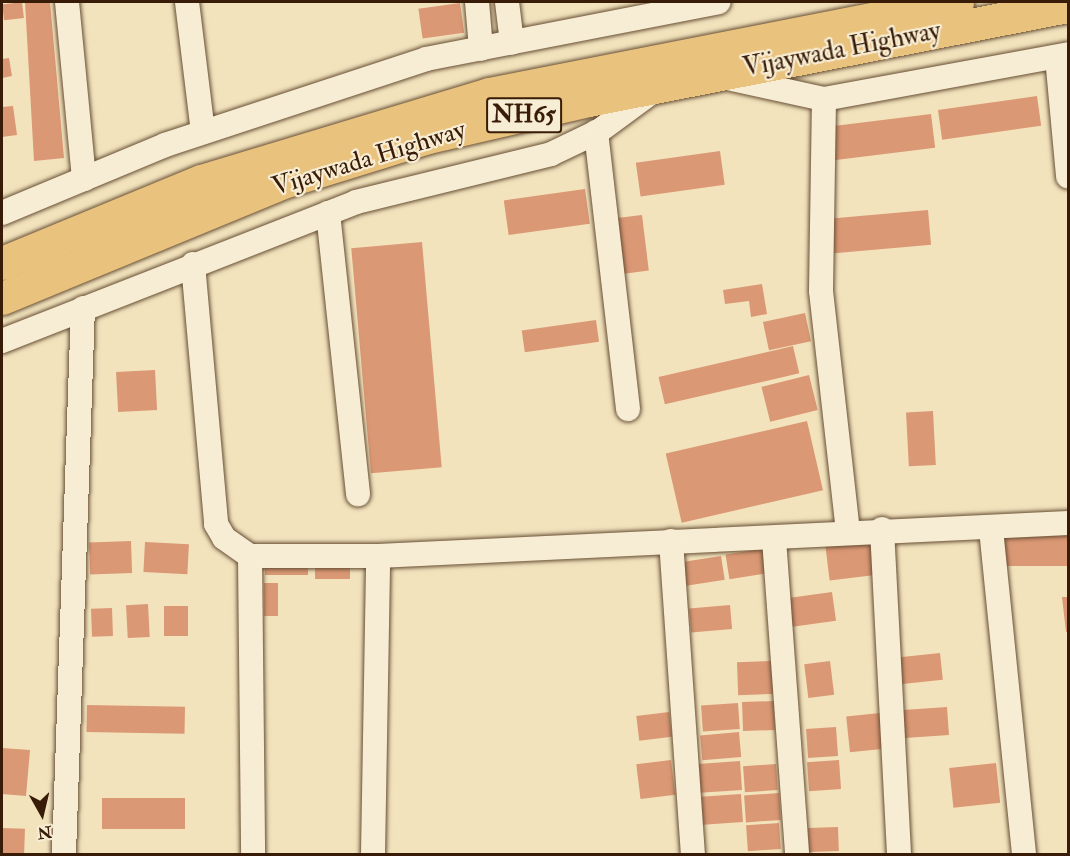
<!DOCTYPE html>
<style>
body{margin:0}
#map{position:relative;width:1070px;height:856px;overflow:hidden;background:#f2e3bd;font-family:"IM FELL Double Pica",serif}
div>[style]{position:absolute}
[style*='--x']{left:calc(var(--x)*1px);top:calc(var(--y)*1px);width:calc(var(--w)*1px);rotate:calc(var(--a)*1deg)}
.building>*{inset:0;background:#db9875;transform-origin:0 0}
.roads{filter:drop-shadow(0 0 2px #674e34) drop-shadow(0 0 2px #674e34)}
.minor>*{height:24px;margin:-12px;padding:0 12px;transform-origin:12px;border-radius:12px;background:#f7edd4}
.highway>*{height:33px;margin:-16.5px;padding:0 16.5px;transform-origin:16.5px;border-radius:16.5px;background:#e9c27e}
span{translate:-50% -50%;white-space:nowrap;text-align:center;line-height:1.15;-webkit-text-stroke:4.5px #f7edd4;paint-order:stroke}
.shield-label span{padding:2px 4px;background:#f7edd4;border:2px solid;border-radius:4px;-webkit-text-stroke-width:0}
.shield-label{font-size:24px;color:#391c07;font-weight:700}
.street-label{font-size:26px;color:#391c07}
.frame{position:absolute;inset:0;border:3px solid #391c07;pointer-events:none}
.north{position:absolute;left:12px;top:784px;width:60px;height:60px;-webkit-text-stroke:4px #f7edd4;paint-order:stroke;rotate:172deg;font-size:16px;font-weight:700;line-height:24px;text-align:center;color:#391c07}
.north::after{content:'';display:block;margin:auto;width:21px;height:27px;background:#391c07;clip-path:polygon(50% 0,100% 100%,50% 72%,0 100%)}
</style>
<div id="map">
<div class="building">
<div style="left:22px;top:2px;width:16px;height:20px;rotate:83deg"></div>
<div style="clip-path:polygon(25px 2px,50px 2px,64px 158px,34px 161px)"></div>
<div style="left:460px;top:3px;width:30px;height:42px;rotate:82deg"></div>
<div style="clip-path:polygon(9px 58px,12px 76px,2px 78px,2px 59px)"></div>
<div style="left:1037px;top:96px;width:30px;height:100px;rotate:82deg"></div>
<div style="clip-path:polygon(13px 106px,17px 135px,2px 137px,2px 107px)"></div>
<div style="left:931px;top:114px;width:34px;height:104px;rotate:83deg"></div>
<div style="left:720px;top:151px;width:34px;height:85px;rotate:82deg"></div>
<div style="left:585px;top:189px;width:35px;height:82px;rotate:82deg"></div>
<div style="left:928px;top:210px;width:35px;height:97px;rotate:85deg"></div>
<div style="left:642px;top:215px;width:56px;height:25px;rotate:83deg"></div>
<div style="left:422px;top:242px;width:226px;height:71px;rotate:85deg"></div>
<div style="clip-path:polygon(762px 284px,767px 314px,751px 317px,749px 301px,725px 304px,723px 290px)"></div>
<div style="left:805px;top:313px;width:29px;height:43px;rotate:78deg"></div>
<div style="left:596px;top:320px;width:22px;height:75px;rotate:82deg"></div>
<div style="left:793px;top:346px;width:28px;height:138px;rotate:77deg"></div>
<div style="left:155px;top:370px;width:40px;height:39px;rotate:87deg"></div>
<div style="left:809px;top:375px;width:36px;height:49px;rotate:76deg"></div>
<div style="left:933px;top:411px;width:54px;height:27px;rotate:87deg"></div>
<div style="left:807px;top:421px;width:71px;height:145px;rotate:77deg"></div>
<div style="left:1068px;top:530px;width:36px;height:68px;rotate:90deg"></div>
<div style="left:873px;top:540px;width:35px;height:48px;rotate:83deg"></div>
<div style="left:131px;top:541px;width:32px;height:42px;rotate:88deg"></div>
<div style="left:145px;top:542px;width:44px;height:30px;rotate:3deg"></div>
<div style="left:767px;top:548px;width:25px;height:42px;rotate:81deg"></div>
<div style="left:721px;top:556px;width:24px;height:39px;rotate:81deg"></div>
<div style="left:308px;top:564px;width:11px;height:43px;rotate:90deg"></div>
<div style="left:350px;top:564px;width:15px;height:35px;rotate:90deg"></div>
<div style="left:264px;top:583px;width:14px;height:33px"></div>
<div style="left:832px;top:592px;width:29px;height:44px;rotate:82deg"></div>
<div style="clip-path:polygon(1062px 597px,1068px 597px,1068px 632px,1066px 632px)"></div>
<div style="left:148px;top:604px;width:33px;height:22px;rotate:87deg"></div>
<div style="left:730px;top:605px;width:24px;height:41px;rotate:85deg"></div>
<div style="left:188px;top:606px;width:30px;height:24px;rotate:90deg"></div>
<div style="left:112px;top:608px;width:28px;height:21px;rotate:88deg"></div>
<div style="left:940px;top:653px;width:27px;height:43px;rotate:84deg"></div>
<div style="left:772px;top:661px;width:33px;height:35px;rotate:88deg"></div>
<div style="left:830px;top:661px;width:34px;height:26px;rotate:83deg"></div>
<div style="left:774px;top:701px;width:29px;height:32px;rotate:88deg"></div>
<div style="left:738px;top:703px;width:26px;height:37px;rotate:86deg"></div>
<div style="left:87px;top:705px;width:98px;height:27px;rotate:1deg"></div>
<div style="left:947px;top:707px;width:28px;height:44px;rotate:86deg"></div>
<div style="left:669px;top:712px;width:25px;height:33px;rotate:83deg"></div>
<div style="left:880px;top:713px;width:36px;height:34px;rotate:84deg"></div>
<div style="left:836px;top:727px;width:29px;height:30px;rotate:86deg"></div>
<div style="left:739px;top:732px;width:25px;height:39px;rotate:85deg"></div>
<div style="clip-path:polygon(2px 748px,30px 750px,26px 796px,2px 794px)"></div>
<div style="left:671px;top:760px;width:35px;height:35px;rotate:83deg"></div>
<div style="left:839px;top:760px;width:29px;height:32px;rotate:86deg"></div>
<div style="left:740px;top:761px;width:29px;height:42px;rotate:86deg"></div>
<div style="left:996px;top:763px;width:40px;height:47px;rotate:84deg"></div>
<div style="left:776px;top:764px;width:26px;height:33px;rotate:86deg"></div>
<div style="left:779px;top:793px;width:27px;height:35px;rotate:86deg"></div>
<div style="left:741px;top:794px;width:28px;height:40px;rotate:86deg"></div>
<div style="left:102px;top:798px;width:83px;height:31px"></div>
<div style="left:779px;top:823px;width:26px;height:33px;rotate:86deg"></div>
<div style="left:838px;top:827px;width:24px;height:30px;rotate:88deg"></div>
<div style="left:2px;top:828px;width:23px;height:26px;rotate:2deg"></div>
</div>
<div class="roads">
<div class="minor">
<div style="--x:67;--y:2;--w:178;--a:84.5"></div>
<div style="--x:187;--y:2;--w:131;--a:83"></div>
<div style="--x:477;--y:2;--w:47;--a:85.1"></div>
<div style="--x:507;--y:2;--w:41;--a:83"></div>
<div style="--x:1057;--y:57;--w:120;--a:84.7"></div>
<div style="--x:723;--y:77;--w:103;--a:12.3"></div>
<div style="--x:824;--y:99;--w:248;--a:-10.4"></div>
<div style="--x:824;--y:99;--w:192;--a:90.9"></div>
<div style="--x:821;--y:291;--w:243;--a:83.6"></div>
<div style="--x:596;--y:132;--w:279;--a:83.4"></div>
<div style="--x:2;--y:213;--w:177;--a:-22.6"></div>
<div style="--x:165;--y:145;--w:275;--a:-18.2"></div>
<div style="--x:426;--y:59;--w:298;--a:-11"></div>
<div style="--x:328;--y:213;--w:283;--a:83.9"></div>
<div style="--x:193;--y:264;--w:261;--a:84.9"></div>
<div style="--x:216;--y:524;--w:16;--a:60"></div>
<div style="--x:224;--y:538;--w:32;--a:35"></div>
<div style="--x:250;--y:556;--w:128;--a:0"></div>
<div style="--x:378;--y:556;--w:691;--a:-2.74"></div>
<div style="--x:2;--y:341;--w:380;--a:-21.4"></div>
<div style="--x:356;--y:202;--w:201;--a:-13.8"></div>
<div style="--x:551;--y:154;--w:53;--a:-25.6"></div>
<div style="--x:599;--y:131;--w:71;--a:-36.4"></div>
<div style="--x:882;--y:529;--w:325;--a:87"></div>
<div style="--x:991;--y:529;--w:327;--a:84.2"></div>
<div style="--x:774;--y:539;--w:316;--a:85.8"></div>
<div style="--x:671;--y:541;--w:314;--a:86"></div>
<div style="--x:250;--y:556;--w:298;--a:89.4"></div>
<div style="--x:64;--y:854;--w:546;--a:-88.01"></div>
<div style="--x:373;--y:854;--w:298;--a:-89"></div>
</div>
<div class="highway">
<div style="--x:2;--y:263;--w:215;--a:-22.4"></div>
<div style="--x:201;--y:181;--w:301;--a:-16.8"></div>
<div style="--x:489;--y:94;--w:477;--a:-11.1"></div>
<div style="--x:2;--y:298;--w:310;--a:-22.4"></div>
<div style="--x:289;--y:180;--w:145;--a:-17.2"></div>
<div style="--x:428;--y:137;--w:164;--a:-13"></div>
<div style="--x:588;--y:100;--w:489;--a:-11.1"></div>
</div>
</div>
<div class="shield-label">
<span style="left:524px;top:115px">NH65</span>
</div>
<div class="street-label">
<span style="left:842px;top:50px;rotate:-11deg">Vijaywada Highway</span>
<span style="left:369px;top:159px;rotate:-17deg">Vijaywada Highway</span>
</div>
<div class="frame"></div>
<div class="north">N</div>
</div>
